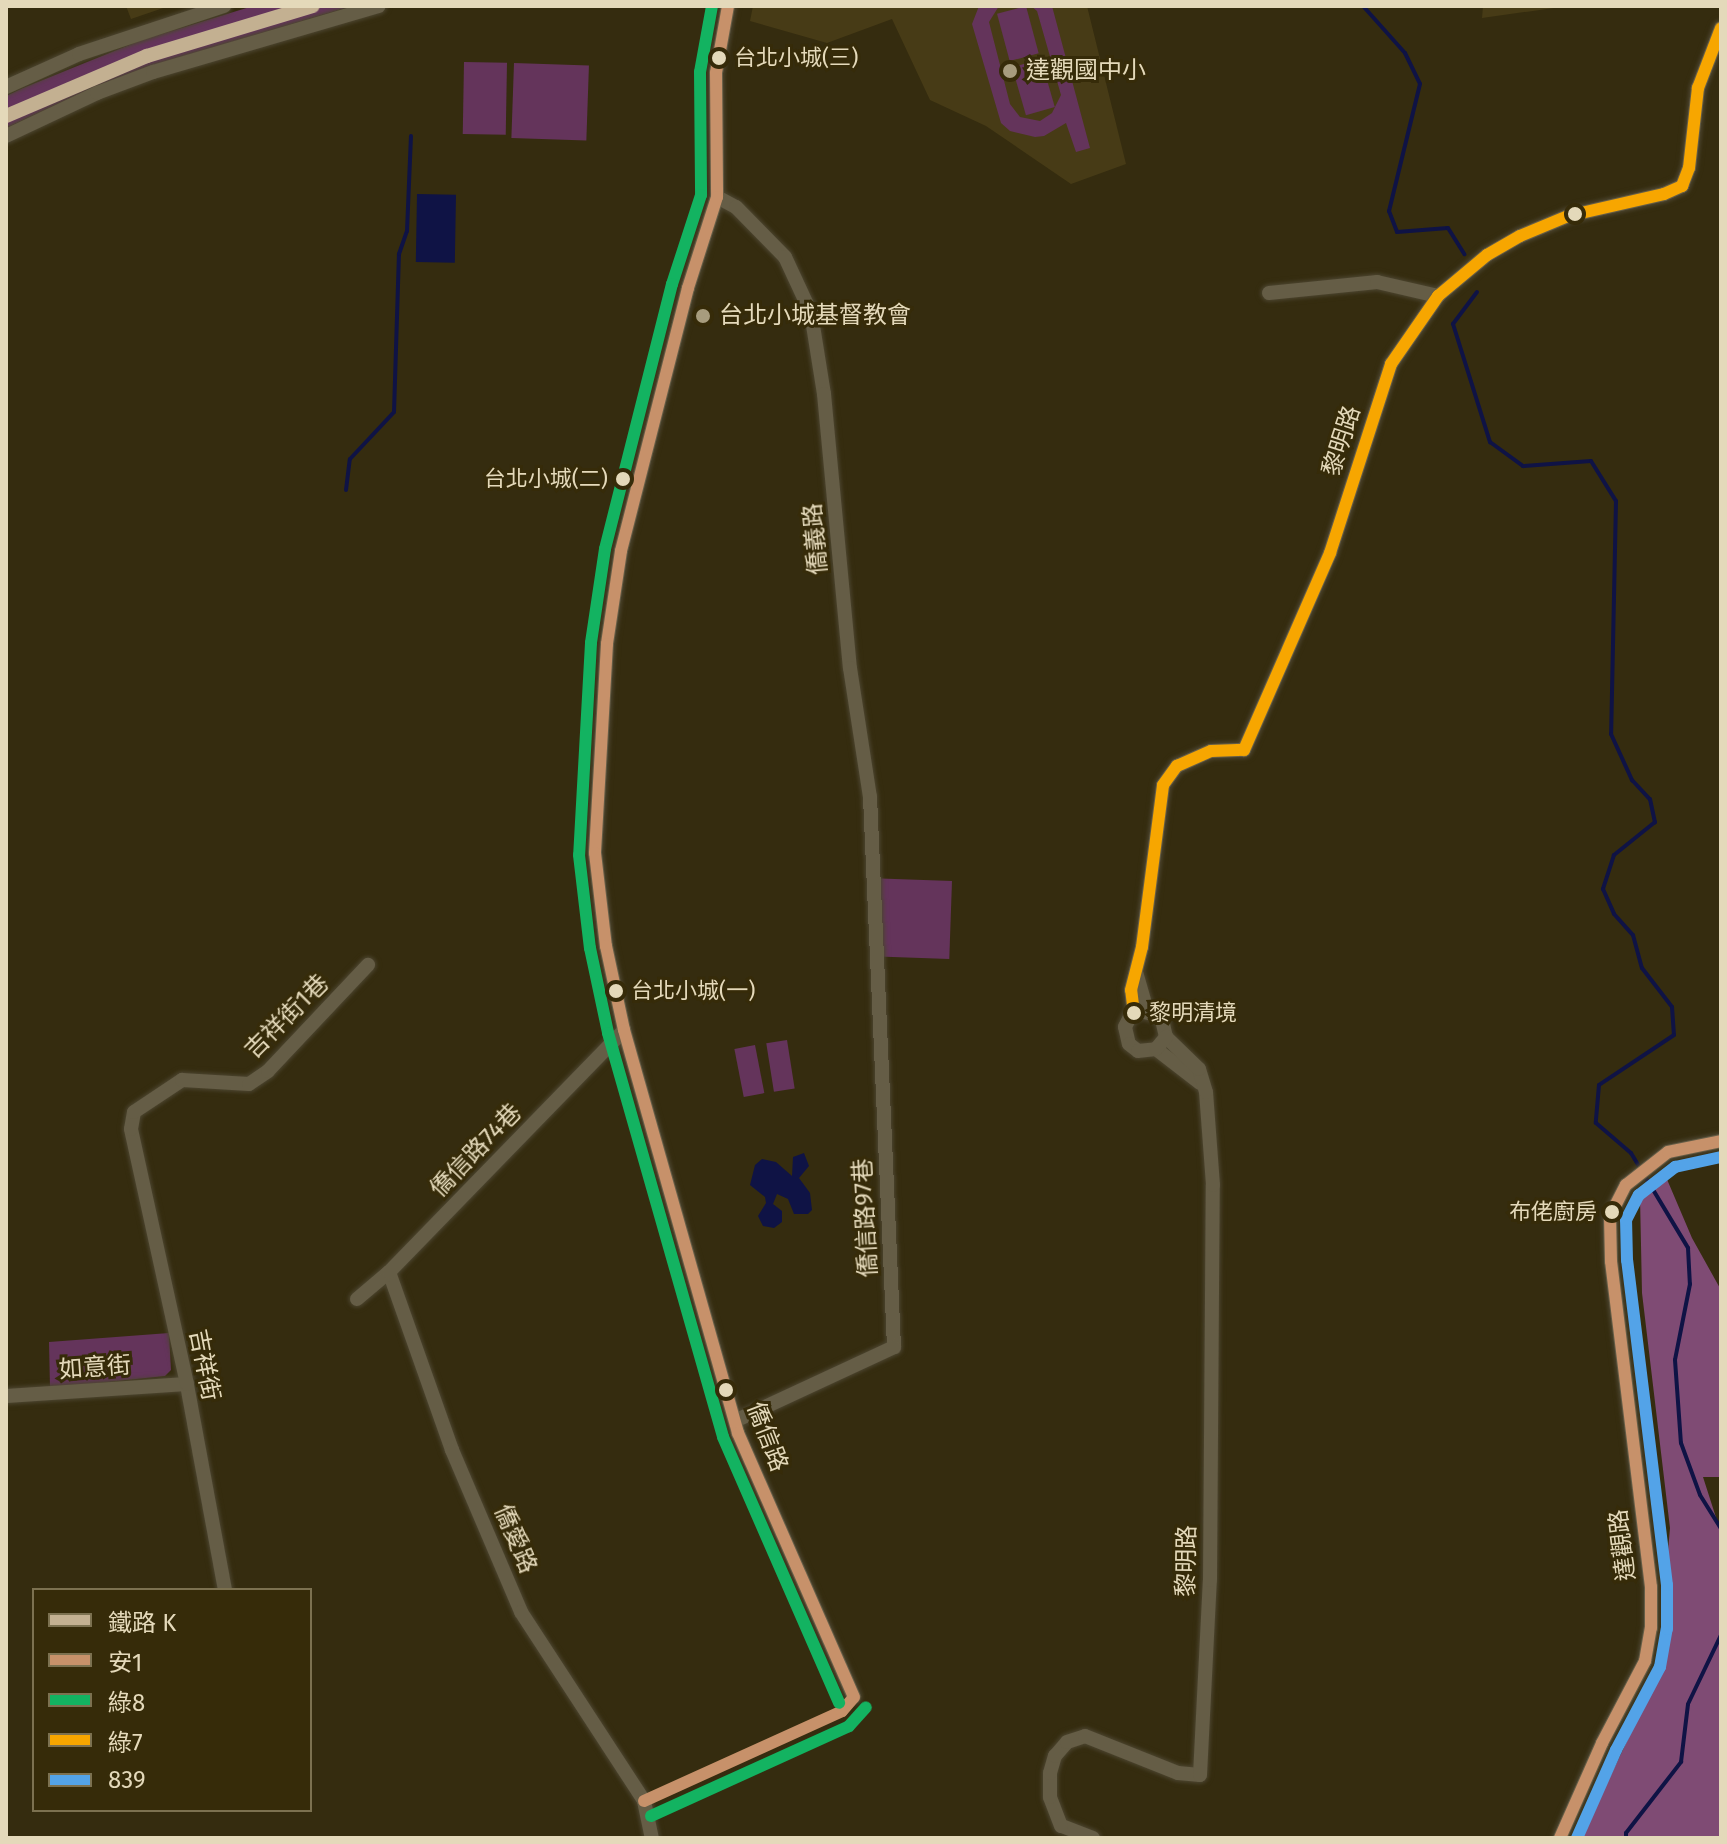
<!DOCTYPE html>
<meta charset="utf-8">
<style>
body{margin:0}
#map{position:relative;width:1727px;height:1844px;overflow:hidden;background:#352c0f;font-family:"Fira Sans","Noto Sans TC",sans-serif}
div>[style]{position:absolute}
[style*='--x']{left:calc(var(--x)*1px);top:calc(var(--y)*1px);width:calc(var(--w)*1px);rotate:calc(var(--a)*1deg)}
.built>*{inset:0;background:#473b16}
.green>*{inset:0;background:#64345b;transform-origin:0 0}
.forest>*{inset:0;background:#7f4b74}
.water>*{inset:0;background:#0f1345;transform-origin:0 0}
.stream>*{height:4px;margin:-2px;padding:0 2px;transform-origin:2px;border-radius:2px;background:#0f1345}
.roads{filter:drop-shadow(0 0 2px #4c4530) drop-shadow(0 0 2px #4c4530)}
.minor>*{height:14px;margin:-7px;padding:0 7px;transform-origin:7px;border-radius:7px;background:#655d46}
.bus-1>*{height:12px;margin:-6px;padding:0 6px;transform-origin:6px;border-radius:6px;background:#c7916a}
.bus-2>*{height:12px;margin:-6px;padding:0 6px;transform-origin:6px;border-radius:6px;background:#13b361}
.bus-3>*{height:12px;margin:-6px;padding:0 6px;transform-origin:6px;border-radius:6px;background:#f7a600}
.bus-4>*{height:12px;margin:-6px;padding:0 6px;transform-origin:6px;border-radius:6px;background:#53a3e8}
.rail-1>*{height:14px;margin:-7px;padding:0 7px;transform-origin:7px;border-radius:7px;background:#c3b091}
.dots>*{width:22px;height:22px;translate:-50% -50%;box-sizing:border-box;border:4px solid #362b09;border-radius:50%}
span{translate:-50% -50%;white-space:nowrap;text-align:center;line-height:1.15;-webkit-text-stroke:6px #362b09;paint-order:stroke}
.bus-label{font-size:22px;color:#e4d9ba}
.left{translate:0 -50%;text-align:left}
.right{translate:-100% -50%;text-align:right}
.poi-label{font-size:24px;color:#e4d9ba}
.street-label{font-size:24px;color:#e4d9ba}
.frame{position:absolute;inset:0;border:8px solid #e4d9ba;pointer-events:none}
.legend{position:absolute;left:32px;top:1588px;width:280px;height:224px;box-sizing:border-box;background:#362b09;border:2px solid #7c7150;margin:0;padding:10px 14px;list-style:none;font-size:24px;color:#e4d9ba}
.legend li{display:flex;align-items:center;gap:16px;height:40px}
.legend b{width:40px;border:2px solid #7c7150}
</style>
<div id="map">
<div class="built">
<div style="clip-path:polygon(126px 6px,169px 6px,131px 19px)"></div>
<div style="clip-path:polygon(753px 6px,1087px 6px,1126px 164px,1071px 184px,986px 126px,930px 100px,892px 19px,827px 43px,750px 21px)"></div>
<div style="clip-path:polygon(1483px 6px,1568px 6px,1482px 18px)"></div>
</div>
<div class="green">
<div style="clip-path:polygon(253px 6px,352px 6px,151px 66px,94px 87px,6px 128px,6px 96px,23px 88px,139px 41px)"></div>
<div style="clip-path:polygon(979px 6px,999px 6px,989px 22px,1010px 104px,1020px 117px,1040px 121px,1052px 113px,1061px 95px,1037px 11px,1031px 6px,1052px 6px,1090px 148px,1076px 152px,1066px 123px,1044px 136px,1035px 137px,1010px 131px,1001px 123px,972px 24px)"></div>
<div style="left:1026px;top:6px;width:49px;height:30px;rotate:75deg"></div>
<div style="left:1041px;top:59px;width:50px;height:30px;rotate:74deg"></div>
<div style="left:464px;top:62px;width:43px;height:72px;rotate:1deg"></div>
<div style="left:514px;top:63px;width:75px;height:75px;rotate:2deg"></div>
<div style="left:952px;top:881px;width:78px;height:71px;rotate:92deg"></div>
<div style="left:787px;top:1040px;width:49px;height:21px;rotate:81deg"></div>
<div style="left:755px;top:1045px;width:49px;height:21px;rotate:79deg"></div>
<div style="clip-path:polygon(169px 1333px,171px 1370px,165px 1376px,50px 1388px,49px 1342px)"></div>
</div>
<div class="forest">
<div style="clip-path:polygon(1666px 1177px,1692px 1238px,1721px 1290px,1721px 1477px,1703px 1477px,1721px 1533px,1721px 1838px,1581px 1838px,1657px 1678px,1670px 1528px,1642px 1293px,1640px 1197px)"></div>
</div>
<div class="water">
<div style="left:417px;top:194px;width:39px;height:68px;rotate:1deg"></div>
<div style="clip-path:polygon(804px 1153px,809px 1166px,799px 1178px,810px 1193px,812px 1210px,808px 1214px,794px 1214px,788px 1199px,777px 1194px,773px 1204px,782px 1211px,782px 1222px,774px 1228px,763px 1226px,758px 1216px,766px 1203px,765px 1197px,750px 1185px,755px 1165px,762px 1159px,776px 1162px,792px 1176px,793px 1157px)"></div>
</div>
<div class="stream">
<div style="--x:1363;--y:6;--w:63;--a:48.2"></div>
<div style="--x:1405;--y:53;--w:34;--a:64"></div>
<div style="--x:1420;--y:84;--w:131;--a:103.7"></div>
<div style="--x:1389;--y:211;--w:22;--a:69"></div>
<div style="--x:1397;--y:232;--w:51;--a:-4.5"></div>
<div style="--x:1448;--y:228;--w:31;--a:58"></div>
<div style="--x:1477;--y:292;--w:40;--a:127"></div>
<div style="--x:1453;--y:324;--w:124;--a:72.6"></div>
<div style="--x:1490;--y:442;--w:41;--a:36"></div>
<div style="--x:1523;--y:466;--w:68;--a:-4.2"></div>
<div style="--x:1591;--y:461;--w:47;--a:58"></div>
<div style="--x:1616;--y:501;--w:233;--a:91.2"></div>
<div style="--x:1611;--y:734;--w:51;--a:65.5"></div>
<div style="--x:1632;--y:780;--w:26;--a:47"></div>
<div style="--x:1650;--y:799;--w:24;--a:78"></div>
<div style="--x:1655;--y:822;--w:53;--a:141.2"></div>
<div style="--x:1614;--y:855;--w:36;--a:108"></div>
<div style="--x:1603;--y:889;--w:27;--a:66"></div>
<div style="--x:1614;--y:914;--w:28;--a:48"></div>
<div style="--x:1633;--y:935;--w:34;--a:75"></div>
<div style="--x:1642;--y:968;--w:49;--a:52.4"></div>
<div style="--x:1672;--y:1007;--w:28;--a:86"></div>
<div style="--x:1674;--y:1035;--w:90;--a:146.3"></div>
<div style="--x:1599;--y:1085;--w:38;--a:95"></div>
<div style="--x:1596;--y:1123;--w:46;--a:40.6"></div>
<div style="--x:1631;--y:1153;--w:111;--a:59"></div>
<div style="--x:1688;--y:1248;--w:36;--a:87"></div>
<div style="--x:1690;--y:1284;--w:77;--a:101.2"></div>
<div style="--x:1675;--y:1360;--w:83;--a:85.9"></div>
<div style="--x:1681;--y:1443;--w:55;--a:69.9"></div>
<div style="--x:1700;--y:1495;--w:40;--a:58"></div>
<div style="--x:346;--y:490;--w:31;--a:-83"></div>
<div style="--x:350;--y:459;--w:64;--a:-46.9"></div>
<div style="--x:394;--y:412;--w:158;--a:-88.2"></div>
<div style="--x:399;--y:254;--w:24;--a:-71"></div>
<div style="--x:407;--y:231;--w:95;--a:-87.6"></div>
<div style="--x:1626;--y:1838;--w:5;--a:-90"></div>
<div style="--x:1626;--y:1833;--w:90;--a:-52.2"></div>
<div style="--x:1681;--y:1762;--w:58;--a:-83.1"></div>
<div style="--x:1688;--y:1704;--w:76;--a:-64.4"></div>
</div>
<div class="roads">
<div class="minor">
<div style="--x:728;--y:6;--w:68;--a:100.2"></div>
<div style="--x:716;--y:73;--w:124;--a:89.5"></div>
<div style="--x:717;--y:197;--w:96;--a:107.7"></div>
<div style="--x:688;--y:288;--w:271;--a:104.3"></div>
<div style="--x:621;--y:551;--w:94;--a:98.6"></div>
<div style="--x:607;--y:644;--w:209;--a:93.3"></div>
<div style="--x:595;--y:853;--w:94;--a:83.3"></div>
<div style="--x:606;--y:946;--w:86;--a:77.9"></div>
<div style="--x:624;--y:1030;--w:419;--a:74.2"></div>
<div style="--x:738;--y:1433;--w:288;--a:66.3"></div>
<div style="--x:6;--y:87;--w:80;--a:-24.3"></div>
<div style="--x:79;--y:54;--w:153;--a:-18.3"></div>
<div style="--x:6;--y:136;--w:101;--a:-25.3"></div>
<div style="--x:97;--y:93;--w:60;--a:-20.6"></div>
<div style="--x:153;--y:72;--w:235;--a:-16.3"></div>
<div style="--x:717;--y:197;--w:21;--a:28"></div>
<div style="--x:736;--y:207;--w:70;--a:45.6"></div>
<div style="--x:785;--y:257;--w:62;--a:65.1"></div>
<div style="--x:811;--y:313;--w:82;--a:80.9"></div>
<div style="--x:824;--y:394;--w:275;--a:84.6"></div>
<div style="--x:850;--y:668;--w:131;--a:81.2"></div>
<div style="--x:870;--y:797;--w:551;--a:87.5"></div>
<div style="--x:894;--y:1347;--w:173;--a:155.1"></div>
<div style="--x:1269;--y:293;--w:109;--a:-5.8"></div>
<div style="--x:1377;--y:282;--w:63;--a:12.9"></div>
<div style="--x:1136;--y:972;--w:40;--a:74"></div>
<div style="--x:1134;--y:1013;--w:23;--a:-97"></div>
<div style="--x:1131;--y:990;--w:44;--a:-75.7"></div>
<div style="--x:1142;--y:947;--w:163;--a:-82.6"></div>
<div style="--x:1163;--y:785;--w:24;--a:-54"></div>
<div style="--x:1177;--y:766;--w:37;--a:-24"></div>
<div style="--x:1211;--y:751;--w:33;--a:-2"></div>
<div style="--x:1244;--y:750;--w:215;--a:-66.4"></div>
<div style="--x:1330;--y:553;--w:199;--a:-72.1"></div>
<div style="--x:1391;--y:364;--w:83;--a:-55.3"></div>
<div style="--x:1438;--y:296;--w:64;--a:-39.9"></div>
<div style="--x:1487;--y:255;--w:38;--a:-30"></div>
<div style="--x:1520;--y:236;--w:52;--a:-22.6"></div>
<div style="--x:1568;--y:216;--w:98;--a:-12.9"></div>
<div style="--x:1664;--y:194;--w:20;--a:-24"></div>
<div style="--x:1682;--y:186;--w:19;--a:-69"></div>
<div style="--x:1689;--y:168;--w:81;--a:-83.6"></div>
<div style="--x:1698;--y:88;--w:64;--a:-69"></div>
<div style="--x:1156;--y:1049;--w:56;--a:37.7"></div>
<div style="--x:389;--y:1272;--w:189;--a:70.5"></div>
<div style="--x:452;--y:1450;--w:176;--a:66.9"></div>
<div style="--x:521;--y:1612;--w:225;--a:56.9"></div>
<div style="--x:644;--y:1801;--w:38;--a:78"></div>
<div style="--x:357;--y:1299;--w:42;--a:-40.2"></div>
<div style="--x:389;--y:1272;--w:337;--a:-45.8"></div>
<div style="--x:6;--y:1396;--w:181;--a:-3.8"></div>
<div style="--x:225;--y:1590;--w:209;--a:-100.5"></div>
<div style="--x:187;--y:1384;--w:261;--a:-102.4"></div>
<div style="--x:131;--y:1129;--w:17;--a:-80"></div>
<div style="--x:134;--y:1112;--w:58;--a:-33.7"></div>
<div style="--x:182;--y:1080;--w:67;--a:3.4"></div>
<div style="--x:249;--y:1084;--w:23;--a:-34"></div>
<div style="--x:268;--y:1071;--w:146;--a:-46.7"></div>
<div style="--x:1093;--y:1838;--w:34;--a:-159"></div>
<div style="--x:1061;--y:1826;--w:31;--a:-111"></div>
<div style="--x:1050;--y:1797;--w:24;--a:-90"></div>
<div style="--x:1050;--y:1773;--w:18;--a:-74"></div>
<div style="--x:1055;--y:1756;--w:18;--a:-49"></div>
<div style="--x:1067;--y:1742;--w:19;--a:-18"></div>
<div style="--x:1085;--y:1736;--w:100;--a:21.7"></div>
<div style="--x:1178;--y:1773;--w:22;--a:5"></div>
<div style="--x:1200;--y:1775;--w:195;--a:-87.1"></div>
<div style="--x:1210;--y:1580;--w:395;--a:-89.6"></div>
<div style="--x:1213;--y:1185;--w:93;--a:-94.3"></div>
<div style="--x:1206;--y:1092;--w:24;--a:-107"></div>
<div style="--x:1199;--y:1069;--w:46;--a:-135.9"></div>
<div style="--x:1166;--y:1037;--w:22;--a:-103"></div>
<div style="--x:1161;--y:1016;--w:22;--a:-167"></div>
<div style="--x:1140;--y:1011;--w:12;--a:149"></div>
<div style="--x:1130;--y:1017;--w:11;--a:117"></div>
<div style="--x:1125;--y:1027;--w:17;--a:77"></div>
<div style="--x:1129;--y:1044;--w:11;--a:38"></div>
<div style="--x:1138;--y:1051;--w:18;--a:-6"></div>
<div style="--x:1156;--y:1049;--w:16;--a:-50"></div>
<div style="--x:1560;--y:1838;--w:104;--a:-66.1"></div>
<div style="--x:1602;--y:1743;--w:93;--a:-62.3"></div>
<div style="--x:1645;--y:1661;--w:34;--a:-80"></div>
<div style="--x:1651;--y:1628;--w:41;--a:-90"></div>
<div style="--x:1651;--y:1587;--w:328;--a:-97"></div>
<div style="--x:1611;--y:1261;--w:45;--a:-91.3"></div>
<div style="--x:1610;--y:1216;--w:35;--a:-63"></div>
<div style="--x:1626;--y:1185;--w:53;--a:-38.2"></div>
<div style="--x:1668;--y:1152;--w:54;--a:-11.7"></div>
</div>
</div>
<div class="bus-1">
<div style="--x:728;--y:6;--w:68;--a:100.2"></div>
<div style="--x:716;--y:73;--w:124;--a:89.5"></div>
<div style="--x:717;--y:197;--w:96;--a:107.7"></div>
<div style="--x:688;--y:288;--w:271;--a:104.3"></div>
<div style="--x:621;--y:551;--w:94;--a:98.6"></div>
<div style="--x:607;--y:644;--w:209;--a:93.3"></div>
<div style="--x:595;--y:853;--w:94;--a:83.3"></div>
<div style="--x:606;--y:946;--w:86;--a:77.9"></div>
<div style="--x:624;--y:1030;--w:419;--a:74.2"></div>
<div style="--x:738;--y:1433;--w:288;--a:66.3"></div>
<div style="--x:644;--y:1801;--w:217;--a:-24.4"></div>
<div style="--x:842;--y:1711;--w:18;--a:-49"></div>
<div style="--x:1560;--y:1838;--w:104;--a:-66.1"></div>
<div style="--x:1602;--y:1743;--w:93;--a:-62.3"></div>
<div style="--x:1645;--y:1661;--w:34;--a:-80"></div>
<div style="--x:1651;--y:1628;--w:41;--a:-90"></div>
<div style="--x:1651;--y:1587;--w:328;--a:-97"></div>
<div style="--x:1611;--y:1261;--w:45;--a:-91.3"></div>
<div style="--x:1610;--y:1216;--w:35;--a:-63"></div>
<div style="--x:1626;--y:1185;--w:53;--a:-38.2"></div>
<div style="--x:1668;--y:1152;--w:54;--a:-11.7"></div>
</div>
<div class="bus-2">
<div style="--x:712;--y:6;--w:67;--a:100.3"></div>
<div style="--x:700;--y:72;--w:123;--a:89.5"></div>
<div style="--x:701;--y:195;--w:94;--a:108"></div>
<div style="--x:672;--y:284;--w:273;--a:104.2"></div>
<div style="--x:605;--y:549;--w:95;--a:98.5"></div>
<div style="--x:591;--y:643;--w:212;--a:93.2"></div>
<div style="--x:579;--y:855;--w:94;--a:83.3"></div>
<div style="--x:590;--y:948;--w:87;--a:78"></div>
<div style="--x:608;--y:1033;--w:420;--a:74.1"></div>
<div style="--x:723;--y:1437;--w:290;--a:66.4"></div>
<div style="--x:651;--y:1816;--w:217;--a:-24.4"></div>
<div style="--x:849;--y:1726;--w:25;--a:-48"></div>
</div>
<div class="bus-3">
<div style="--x:1134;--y:1013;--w:23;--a:-97"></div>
<div style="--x:1131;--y:990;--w:44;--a:-75.7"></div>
<div style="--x:1142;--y:947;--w:163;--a:-82.6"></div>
<div style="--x:1163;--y:785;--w:24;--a:-54"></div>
<div style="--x:1177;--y:766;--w:37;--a:-24"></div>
<div style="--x:1211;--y:751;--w:33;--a:-2"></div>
<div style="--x:1244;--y:750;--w:215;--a:-66.4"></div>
<div style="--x:1330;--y:553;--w:199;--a:-72.1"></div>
<div style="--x:1391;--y:364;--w:83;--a:-55.3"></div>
<div style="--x:1438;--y:296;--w:64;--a:-39.9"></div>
<div style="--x:1487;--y:255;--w:38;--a:-30"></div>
<div style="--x:1520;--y:236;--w:52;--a:-22.6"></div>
<div style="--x:1568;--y:216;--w:98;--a:-12.9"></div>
<div style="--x:1664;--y:194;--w:20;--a:-24"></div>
<div style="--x:1682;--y:186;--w:19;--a:-69"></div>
<div style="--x:1689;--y:168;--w:81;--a:-83.6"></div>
<div style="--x:1698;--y:88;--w:64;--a:-69"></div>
</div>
<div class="bus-4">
<div style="--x:1577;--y:1838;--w:96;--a:-66.1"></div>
<div style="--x:1616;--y:1750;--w:94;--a:-62.1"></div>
<div style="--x:1660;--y:1667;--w:39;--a:-80"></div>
<div style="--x:1667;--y:1629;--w:44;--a:-90"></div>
<div style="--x:1667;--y:1585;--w:327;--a:-97"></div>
<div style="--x:1627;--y:1260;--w:40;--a:-91.4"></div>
<div style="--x:1626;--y:1220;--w:28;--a:-63"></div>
<div style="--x:1639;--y:1195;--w:46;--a:-37.9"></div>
<div style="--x:1675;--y:1167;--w:47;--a:-12.3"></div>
</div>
<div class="rail-1">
<div style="--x:6;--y:116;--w:153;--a:-23.1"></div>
<div style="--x:147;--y:56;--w:173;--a:-16.8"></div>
</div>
<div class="dots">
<div style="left:719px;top:58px;background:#e4d9ba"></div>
<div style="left:1010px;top:71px;background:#a79c7e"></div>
<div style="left:1575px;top:214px;background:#e4d9ba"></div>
<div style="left:703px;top:316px;background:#a79c7e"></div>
<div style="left:623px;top:479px;background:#e4d9ba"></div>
<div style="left:616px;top:991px;background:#e4d9ba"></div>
<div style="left:1134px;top:1013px;background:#e4d9ba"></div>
<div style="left:1612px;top:1212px;background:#e4d9ba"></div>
<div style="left:726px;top:1390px;background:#e4d9ba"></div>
</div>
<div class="bus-label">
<span class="left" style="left:734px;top:58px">台北小城(三)</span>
<span class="right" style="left:608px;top:479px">台北小城(二)</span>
<span class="left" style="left:631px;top:991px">台北小城(一)</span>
<span class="left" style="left:1149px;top:1013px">黎明清境</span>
<span class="right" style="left:1597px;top:1212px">布佬廚房</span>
</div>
<div class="poi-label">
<span class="left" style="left:1026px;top:71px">達觀國中小</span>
<span class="left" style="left:719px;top:316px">台北小城基督教會</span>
</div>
<div class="street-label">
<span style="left:1342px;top:441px;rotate:-72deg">黎明路</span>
<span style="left:816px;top:539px;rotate:-95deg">僑義路</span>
<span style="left:287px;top:1017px;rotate:-45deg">吉祥街1巷</span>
<span style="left:476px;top:1151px;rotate:-46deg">僑信路74巷</span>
<span style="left:866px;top:1218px;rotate:-93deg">僑信路97巷</span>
<span style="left:204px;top:1365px;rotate:79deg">吉祥街</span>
<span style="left:95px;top:1368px;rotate:-4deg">如意街</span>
<span style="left:767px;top:1437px;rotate:69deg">僑信路</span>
<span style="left:515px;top:1539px;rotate:67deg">僑愛路</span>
<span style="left:1623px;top:1545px;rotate:-97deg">達觀路</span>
<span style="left:1187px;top:1561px;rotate:-89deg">黎明路</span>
</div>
<div class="frame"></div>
<ul class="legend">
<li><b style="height:10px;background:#c3b091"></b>鐵路 K</li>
<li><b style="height:10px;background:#c7916a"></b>安1</li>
<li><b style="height:10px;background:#13b361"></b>綠8</li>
<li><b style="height:10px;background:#f7a600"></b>綠7</li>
<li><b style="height:10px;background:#53a3e8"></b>839</li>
</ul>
</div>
